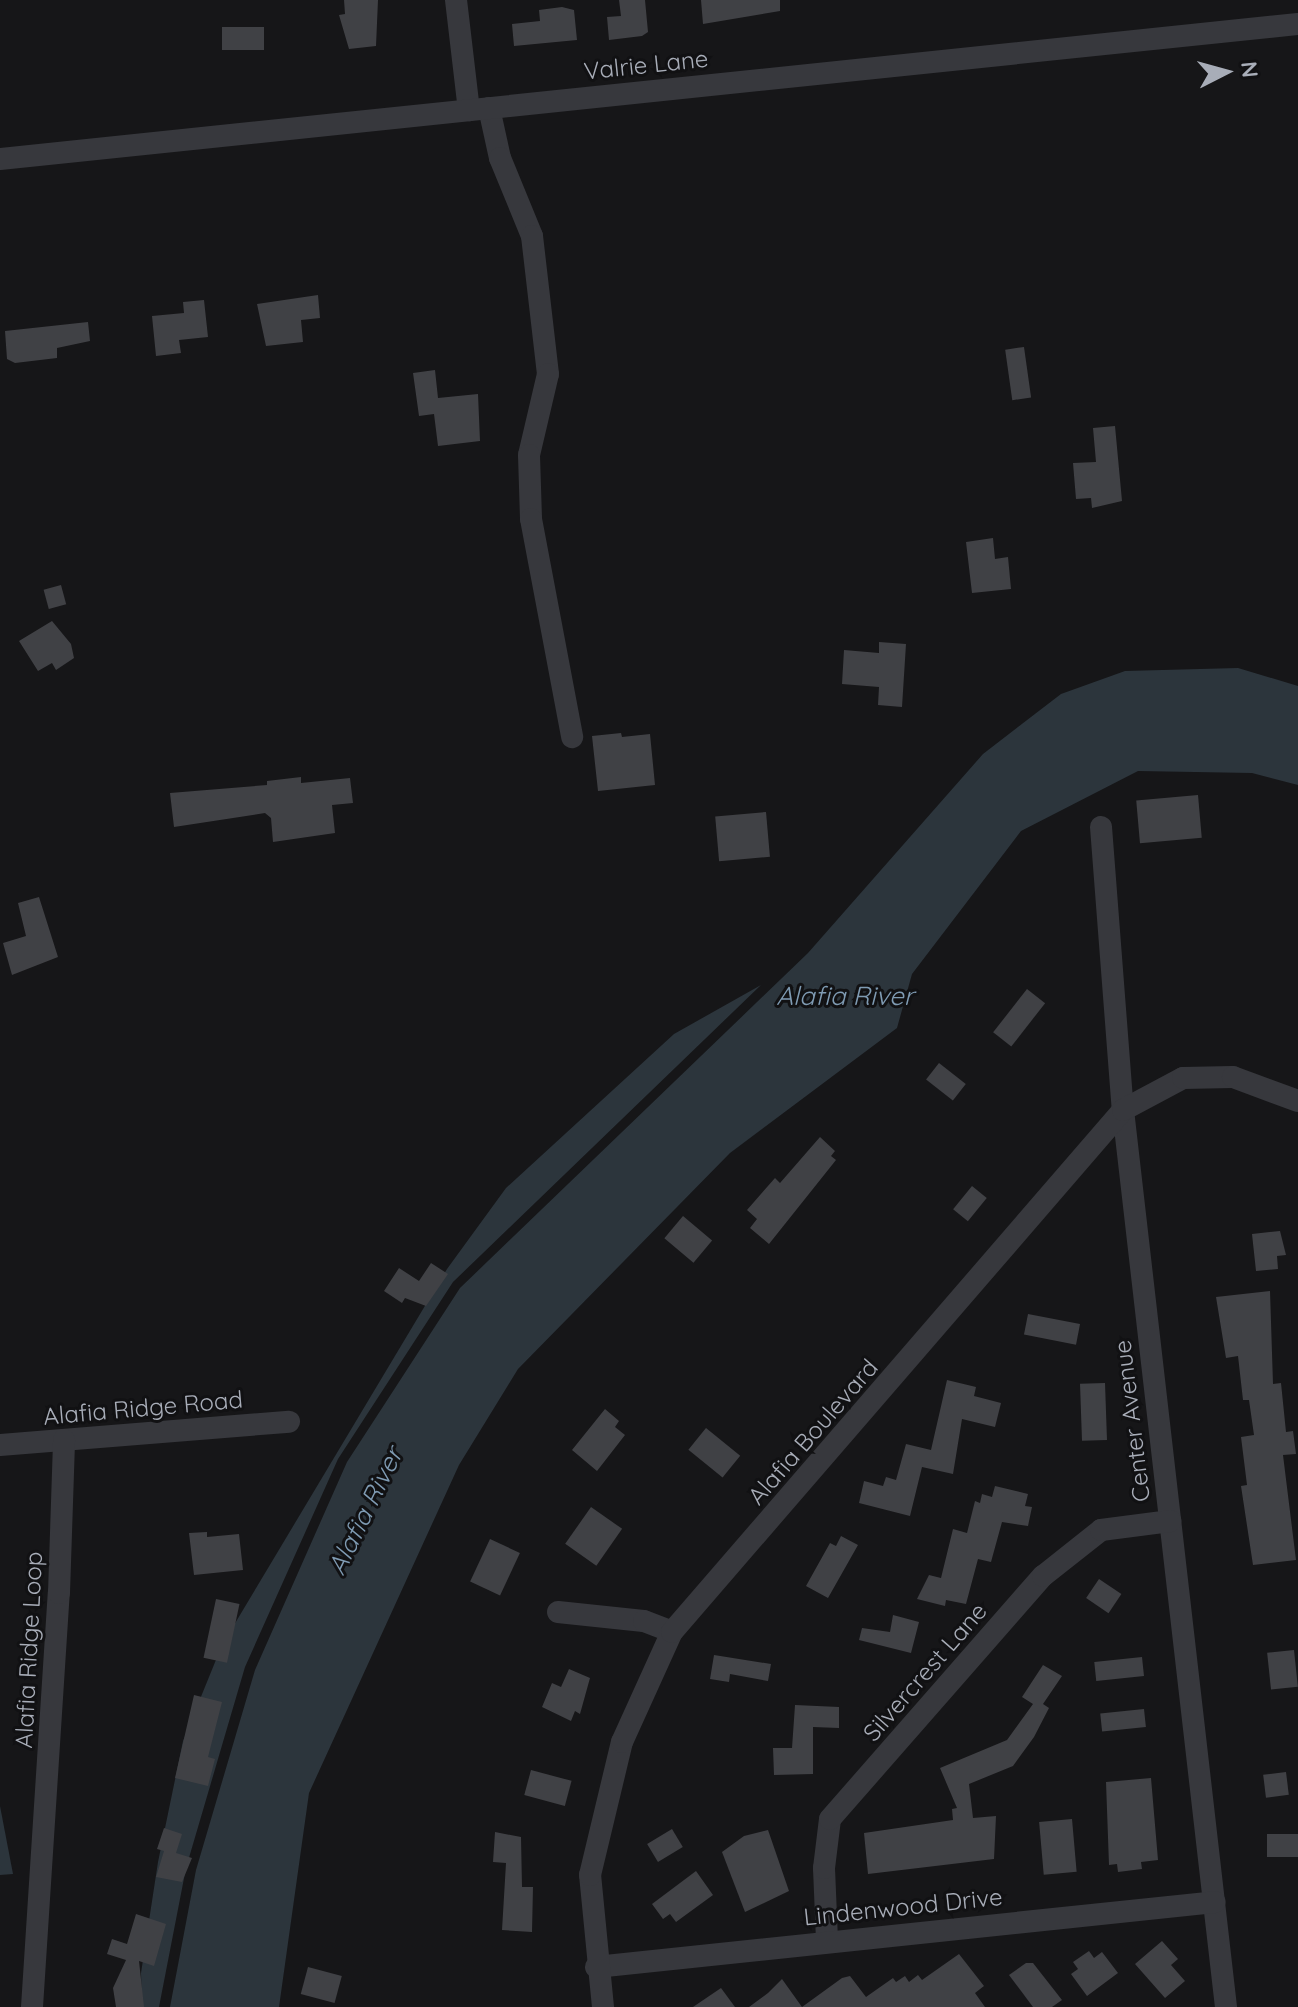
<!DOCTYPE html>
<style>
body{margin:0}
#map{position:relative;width:1298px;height:2007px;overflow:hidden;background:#161618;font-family:Quicksand,sans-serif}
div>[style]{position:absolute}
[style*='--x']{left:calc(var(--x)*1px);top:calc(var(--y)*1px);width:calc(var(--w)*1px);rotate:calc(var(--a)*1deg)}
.water>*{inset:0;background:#2c353c}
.building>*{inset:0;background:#404145;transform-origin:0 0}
.minor>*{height:22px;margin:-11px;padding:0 11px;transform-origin:11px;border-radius:11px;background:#37383d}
span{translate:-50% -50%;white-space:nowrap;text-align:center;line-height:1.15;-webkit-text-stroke:6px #111113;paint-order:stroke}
.street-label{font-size:24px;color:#a8adb8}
.water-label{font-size:26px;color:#7f9bb3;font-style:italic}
.north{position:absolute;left:1186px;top:32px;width:80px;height:80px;-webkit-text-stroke:6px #111113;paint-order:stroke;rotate:84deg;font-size:22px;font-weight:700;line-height:32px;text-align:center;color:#a8adb8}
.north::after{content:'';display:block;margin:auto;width:28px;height:36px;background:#a8adb8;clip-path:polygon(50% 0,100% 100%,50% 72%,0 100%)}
</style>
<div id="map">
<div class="water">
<div style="clip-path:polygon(1238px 668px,1298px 686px,1298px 785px,1252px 773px,1138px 771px,1021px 831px,912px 974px,897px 1028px,730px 1153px,518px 1369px,459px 1465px,309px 1793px,279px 2007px,170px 2007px,196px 1870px,255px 1670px,347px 1462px,460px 1288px,808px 953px,983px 754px,1061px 694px,1125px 671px)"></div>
<div style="clip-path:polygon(761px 985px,453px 1282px,338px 1459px,245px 1667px,186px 1868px,159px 2007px,142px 2007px,141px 1973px,158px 1862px,183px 1741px,222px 1645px,447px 1269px,506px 1188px,674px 1034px)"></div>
<div style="clip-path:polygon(0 1806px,13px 1874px,0 1875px)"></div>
</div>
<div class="building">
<div style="clip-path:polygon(344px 0,378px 0,376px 46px,349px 49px,339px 15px,345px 14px)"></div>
<div style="clip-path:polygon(619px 0,645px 0,648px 32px,642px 36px,609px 40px,607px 17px,621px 16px)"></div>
<div style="clip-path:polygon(701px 0,780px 0,780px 11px,703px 24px)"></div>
<div style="clip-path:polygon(562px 7px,574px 10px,577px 40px,514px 46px,512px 24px,540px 21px,539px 10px)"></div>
<div style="left:264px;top:27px;width:23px;height:42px;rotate:90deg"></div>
<div style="clip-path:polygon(318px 295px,320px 318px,301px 320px,303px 342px,266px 346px,257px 304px)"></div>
<div style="clip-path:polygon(204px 300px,208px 337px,179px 340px,181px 353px,156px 356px,152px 316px,184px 313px,183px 302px)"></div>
<div style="clip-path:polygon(88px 322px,90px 341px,57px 348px,57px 358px,15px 363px,7px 359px,5px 331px)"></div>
<div style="left:1024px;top:347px;width:51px;height:19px;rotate:82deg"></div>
<div style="clip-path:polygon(435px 370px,438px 398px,478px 394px,480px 441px,438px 446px,434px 414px,419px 416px,413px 373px)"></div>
<div style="clip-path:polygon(1115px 426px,1122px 501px,1092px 508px,1091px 498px,1076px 499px,1073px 463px,1096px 462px,1093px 428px)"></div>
<div style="clip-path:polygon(993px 538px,995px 559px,1008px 557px,1011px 589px,972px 593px,966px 542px)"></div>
<div style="left:61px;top:585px;width:20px;height:18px;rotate:75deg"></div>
<div style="clip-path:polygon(52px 621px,71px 644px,74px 658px,56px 670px,52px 663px,38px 671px,19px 641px)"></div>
<div style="clip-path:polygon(879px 642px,906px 644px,902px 707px,878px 705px,879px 687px,842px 684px,844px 650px,879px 653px)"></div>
<div style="clip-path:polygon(621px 733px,622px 737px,650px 734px,655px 785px,598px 791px,592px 736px)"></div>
<div style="clip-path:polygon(301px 777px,301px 783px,350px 778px,353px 803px,332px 805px,335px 833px,273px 842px,271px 818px,265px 813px,174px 827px,170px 793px,267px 785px,267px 781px)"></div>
<div style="left:1198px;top:795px;width:43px;height:62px;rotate:85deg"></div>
<div style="left:766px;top:812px;width:45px;height:51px;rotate:85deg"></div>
<div style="clip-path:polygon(39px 897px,58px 957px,12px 975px,3px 943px,26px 936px,18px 903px)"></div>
<div style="left:1027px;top:989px;width:23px;height:55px;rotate:38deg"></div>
<div style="left:939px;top:1063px;width:34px;height:21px;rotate:38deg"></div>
<div style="clip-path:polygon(820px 1137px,835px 1151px,831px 1156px,836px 1160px,769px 1244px,750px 1228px,757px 1219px,747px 1210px,775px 1178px,780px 1183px)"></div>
<div style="left:972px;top:1186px;width:19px;height:30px;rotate:39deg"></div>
<div style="left:683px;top:1216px;width:38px;height:29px;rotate:40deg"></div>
<div style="clip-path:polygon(1280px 1231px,1286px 1255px,1277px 1256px,1278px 1269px,1256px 1271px,1252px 1234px)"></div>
<div style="clip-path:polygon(431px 1263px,448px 1274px,426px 1306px,405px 1298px,402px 1303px,384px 1291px,399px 1268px,419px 1281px)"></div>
<div style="clip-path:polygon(1270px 1291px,1273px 1384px,1281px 1383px,1286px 1432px,1293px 1431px,1296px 1454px,1283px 1455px,1296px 1560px,1253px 1565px,1241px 1486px,1247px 1485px,1241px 1437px,1254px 1435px,1249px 1400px,1243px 1400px,1238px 1356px,1226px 1358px,1216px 1297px)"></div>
<div style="left:1028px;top:1314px;width:53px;height:21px;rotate:11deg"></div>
<div style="clip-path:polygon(947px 1380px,976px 1387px,974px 1396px,1001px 1403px,995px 1427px,962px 1419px,953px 1474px,922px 1467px,910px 1516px,859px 1503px,864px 1481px,883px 1486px,886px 1477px,896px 1480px,906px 1444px,931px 1450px)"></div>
<div style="left:1105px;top:1383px;width:57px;height:25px;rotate:88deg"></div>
<div style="clip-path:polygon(605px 1409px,619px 1421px,615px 1427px,625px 1435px,597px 1471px,572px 1450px)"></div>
<div style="left:706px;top:1428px;width:44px;height:28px;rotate:39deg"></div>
<div style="clip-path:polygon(995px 1486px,1028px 1494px,1025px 1506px,1032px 1507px,1028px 1526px,1002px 1522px,991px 1562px,978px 1559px,966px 1604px,946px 1600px,945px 1606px,917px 1599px,929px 1575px,941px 1578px,953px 1529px,967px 1533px,975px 1501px,980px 1503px,982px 1494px,992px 1497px)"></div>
<div style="left:591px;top:1507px;width:38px;height:45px;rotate:35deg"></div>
<div style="clip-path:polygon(207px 1532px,207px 1537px,239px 1534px,243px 1570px,194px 1575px,189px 1533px)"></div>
<div style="clip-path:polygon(841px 1536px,858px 1545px,828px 1598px,806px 1586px,830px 1543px,836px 1546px)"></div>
<div style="left:490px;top:1539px;width:33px;height:47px;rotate:25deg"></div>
<div style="left:1099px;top:1579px;width:27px;height:23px;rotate:34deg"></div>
<div style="left:216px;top:1599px;width:24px;height:60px;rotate:12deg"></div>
<div style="clip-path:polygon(893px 1615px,919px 1622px,911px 1653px,859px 1640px,862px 1628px,890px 1632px)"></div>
<div style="left:1294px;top:1650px;width:37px;height:27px;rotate:84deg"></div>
<div style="clip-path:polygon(714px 1655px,771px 1664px,768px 1681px,730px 1674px,729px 1682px,710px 1679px)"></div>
<div style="left:1142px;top:1657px;width:19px;height:48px;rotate:84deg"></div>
<div style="clip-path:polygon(1043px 1665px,1062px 1676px,1043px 1704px,1049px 1708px,1034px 1737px,1013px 1766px,969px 1784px,973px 1818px,996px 1816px,994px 1859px,868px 1874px,864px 1833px,953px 1820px,952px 1809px,957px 1808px,940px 1768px,1007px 1740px,1033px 1704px,1022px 1697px)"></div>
<div style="clip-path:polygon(569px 1669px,590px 1678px,580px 1714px,575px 1711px,571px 1721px,542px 1707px,552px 1683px,561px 1687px)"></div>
<div style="clip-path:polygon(194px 1695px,222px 1702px,208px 1757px,215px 1759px,208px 1786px,175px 1778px)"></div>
<div style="clip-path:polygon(795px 1705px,839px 1707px,839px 1728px,813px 1727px,813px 1774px,774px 1775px,773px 1748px,792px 1748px)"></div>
<div style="left:1144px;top:1709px;width:18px;height:44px;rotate:84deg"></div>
<div style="left:531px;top:1770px;width:42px;height:26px;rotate:15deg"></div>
<div style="left:1286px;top:1772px;width:23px;height:23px;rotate:83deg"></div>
<div style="clip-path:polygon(1151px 1778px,1158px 1860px,1141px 1862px,1142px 1869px,1118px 1872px,1117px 1864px,1109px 1865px,1106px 1782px)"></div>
<div style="left:1072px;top:1819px;width:53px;height:33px;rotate:85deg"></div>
<div style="clip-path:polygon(164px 1828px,182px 1834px,176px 1853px,192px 1858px,182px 1882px,156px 1877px,164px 1851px,157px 1849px)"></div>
<div style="left:672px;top:1829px;width:21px;height:29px;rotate:59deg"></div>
<div style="clip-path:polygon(768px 1830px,789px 1891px,745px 1912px,722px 1852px,744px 1836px)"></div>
<div style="clip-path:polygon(495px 1832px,521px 1837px,522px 1887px,533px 1887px,532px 1932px,502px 1930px,506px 1863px,493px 1862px)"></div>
<div style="left:1298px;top:1834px;width:23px;height:31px;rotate:90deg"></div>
<div style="clip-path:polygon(696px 1871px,713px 1895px,676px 1922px,670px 1914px,663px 1919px,652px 1904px)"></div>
<div style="clip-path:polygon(136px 1914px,166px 1924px,154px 1966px,139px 1961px,144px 2007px,116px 2007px,113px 1988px,126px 1960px,107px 1954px,112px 1939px,127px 1944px)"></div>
<div style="clip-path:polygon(1162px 1941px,1178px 1959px,1171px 1965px,1185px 1981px,1165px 1998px,1135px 1964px)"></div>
<div style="clip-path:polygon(1089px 1951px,1094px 1958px,1102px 1952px,1118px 1973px,1087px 1996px,1071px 1974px,1078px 1969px,1073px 1962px)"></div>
<div style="clip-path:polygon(959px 1954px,984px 1986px,975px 1993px,985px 2007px,802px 2007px,842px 1978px,850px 1976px,866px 1997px,893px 1978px,896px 1982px,905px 1976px,909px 1982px,918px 1975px,922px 1980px)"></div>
<div style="clip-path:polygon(1026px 1963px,1033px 1963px,1062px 2000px,1052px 2007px,1033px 2007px,1009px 1975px)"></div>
<div style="left:308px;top:1967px;width:35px;height:28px;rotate:15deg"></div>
<div style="clip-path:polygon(782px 1979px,802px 2007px,749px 2007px,768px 1993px)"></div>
<div style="clip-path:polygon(721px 1988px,735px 2007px,693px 2007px)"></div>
</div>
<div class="minor">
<div style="--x:456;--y:0;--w:111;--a:83.3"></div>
<div style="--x:489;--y:108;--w:51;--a:77.6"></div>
<div style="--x:500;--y:158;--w:84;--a:67.7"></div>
<div style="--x:532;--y:236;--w:139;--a:83.4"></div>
<div style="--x:548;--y:374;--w:83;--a:103.2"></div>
<div style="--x:529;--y:455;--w:64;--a:88.2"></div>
<div style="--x:531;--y:519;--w:222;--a:79.3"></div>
<div style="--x:0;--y:159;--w:1305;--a:-5.94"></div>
<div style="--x:1101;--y:827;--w:284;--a:85.6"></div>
<div style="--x:1123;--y:1110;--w:903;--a:83.45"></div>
<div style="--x:0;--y:1445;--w:290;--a:-4.6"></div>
<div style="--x:558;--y:1612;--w:86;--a:6"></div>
<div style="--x:644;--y:1621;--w:30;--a:21"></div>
<div style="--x:827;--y:1940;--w:72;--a:-92.4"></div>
<div style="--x:824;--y:1868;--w:49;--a:-83"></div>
<div style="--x:830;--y:1819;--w:323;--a:-48.8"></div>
<div style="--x:1043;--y:1576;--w:74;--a:-38.4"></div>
<div style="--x:1101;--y:1530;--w:70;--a:-7.4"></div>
<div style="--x:596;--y:1967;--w:622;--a:-5.99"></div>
<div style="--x:32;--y:2007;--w:415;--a:-86.3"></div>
<div style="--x:59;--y:1593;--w:153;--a:-88.1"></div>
<div style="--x:603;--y:2007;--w:133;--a:-95.6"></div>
<div style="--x:590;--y:1875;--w:137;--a:-76.5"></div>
<div style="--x:622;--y:1742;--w:121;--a:-65.6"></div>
<div style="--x:672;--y:1632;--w:690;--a:-49.17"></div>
<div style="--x:1123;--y:1110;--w:68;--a:-28.1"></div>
<div style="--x:1183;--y:1078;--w:50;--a:-1.1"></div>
<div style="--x:1233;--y:1077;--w:69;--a:20.3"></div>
</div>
<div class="street-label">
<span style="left:646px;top:65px;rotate:-6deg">Valrie Lane</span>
<span style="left:143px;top:1408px;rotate:-5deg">Alafia Ridge Road</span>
<span style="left:1132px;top:1421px;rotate:-97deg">Center Avenue</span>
<span style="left:813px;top:1432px;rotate:-49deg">Alafia Boulevard</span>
<span style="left:29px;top:1650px;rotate:-87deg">Alafia Ridge Loop</span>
<span style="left:925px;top:1672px;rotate:-49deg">Silvercrest Lane</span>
<span style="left:903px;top:1907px;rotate:-6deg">Lindenwood Drive</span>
</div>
<div class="water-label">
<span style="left:845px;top:996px">Alafia River</span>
<span style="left:365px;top:1511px;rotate:-64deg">Alafia River</span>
</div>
<div class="north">N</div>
</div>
